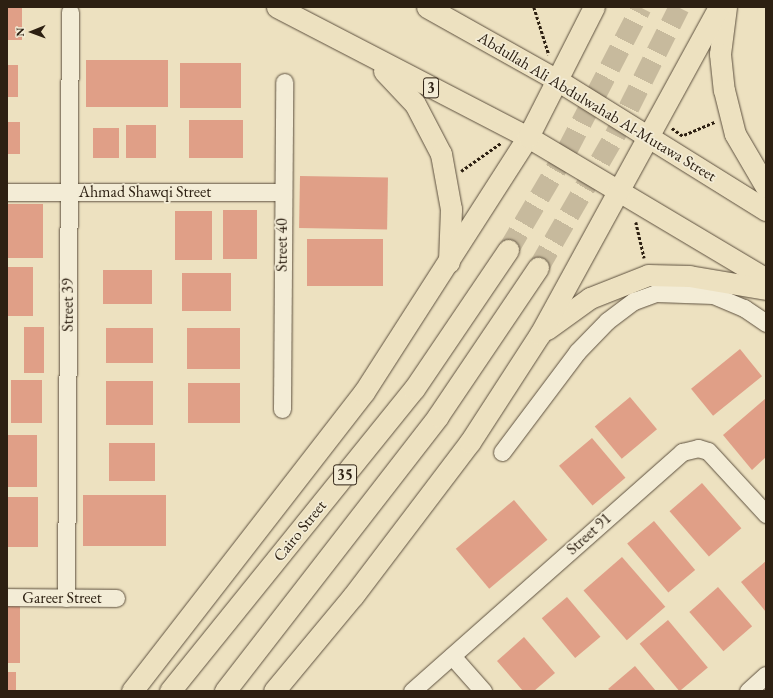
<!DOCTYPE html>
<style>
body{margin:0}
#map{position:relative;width:773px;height:698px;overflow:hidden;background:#ede1c0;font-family:"EB Garamond",serif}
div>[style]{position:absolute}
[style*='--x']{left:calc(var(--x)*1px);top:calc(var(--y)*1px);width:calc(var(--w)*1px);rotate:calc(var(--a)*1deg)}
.building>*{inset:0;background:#e09f87;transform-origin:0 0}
.major-tunnel>*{height:21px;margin-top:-10.5px;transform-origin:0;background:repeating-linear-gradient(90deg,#c7ba9d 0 21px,transparent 0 31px)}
.path>*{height:2.5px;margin-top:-1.25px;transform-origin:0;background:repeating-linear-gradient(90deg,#2d2012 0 3px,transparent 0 5px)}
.roads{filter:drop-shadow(0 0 1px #5d503e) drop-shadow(0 0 1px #5d503e)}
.minor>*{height:17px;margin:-8.5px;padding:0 8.5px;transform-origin:8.5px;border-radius:8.5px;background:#f3ecd6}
.major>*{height:21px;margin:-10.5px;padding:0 10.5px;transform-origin:10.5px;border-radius:10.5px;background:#ede1c0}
span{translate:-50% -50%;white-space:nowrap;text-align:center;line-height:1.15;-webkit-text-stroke:3.5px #f3ecd6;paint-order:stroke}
.shield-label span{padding:1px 3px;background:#f3ecd6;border:1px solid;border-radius:3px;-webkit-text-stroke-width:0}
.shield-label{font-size:15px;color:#2d2012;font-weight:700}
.street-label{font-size:16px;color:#2d2012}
.frame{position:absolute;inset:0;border:8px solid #2d2012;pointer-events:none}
.north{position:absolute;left:12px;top:12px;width:40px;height:40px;-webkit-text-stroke:3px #f3ecd6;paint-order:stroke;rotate:269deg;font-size:11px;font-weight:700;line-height:16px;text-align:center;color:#2d2012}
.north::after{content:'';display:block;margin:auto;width:14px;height:18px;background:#2d2012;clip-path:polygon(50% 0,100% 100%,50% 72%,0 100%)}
</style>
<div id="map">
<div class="building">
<div style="left:7px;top:7px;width:15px;height:33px"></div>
<div style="left:86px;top:60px;width:82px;height:47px"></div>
<div style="left:180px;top:63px;width:61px;height:45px"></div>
<div style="left:7px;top:65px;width:11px;height:32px"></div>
<div style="left:189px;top:120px;width:54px;height:38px"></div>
<div style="left:7px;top:122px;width:13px;height:32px"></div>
<div style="left:126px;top:125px;width:30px;height:33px"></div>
<div style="left:93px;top:128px;width:26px;height:30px"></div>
<div style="left:300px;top:176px;width:88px;height:52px;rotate:1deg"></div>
<div style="left:7px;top:204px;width:36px;height:54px"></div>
<div style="left:223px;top:210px;width:34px;height:49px"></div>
<div style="left:175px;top:211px;width:37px;height:49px"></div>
<div style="left:307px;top:239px;width:76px;height:47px"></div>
<div style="left:7px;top:267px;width:26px;height:49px"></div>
<div style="left:103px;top:270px;width:49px;height:34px"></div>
<div style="left:182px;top:273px;width:49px;height:38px"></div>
<div style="left:24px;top:327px;width:20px;height:46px"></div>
<div style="left:106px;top:328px;width:47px;height:35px"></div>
<div style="left:187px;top:328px;width:53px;height:41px"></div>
<div style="left:740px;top:349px;width:35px;height:63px;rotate:51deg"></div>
<div style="left:11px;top:380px;width:31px;height:43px"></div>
<div style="left:106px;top:381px;width:47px;height:44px"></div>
<div style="left:188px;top:383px;width:52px;height:40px"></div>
<div style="left:630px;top:397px;width:42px;height:46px;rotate:50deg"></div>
<div style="clip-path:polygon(766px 398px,766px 457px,752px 470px,723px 435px)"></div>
<div style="left:7px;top:435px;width:30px;height:52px"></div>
<div style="left:592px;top:438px;width:52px;height:43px;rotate:50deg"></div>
<div style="left:109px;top:443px;width:46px;height:38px"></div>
<div style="left:702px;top:483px;width:60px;height:43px;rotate:49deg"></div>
<div style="left:83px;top:495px;width:83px;height:51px"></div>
<div style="left:7px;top:497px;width:31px;height:50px"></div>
<div style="left:514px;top:500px;width:52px;height:76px;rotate:50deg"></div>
<div style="left:654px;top:521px;width:64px;height:35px;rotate:50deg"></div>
<div style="left:622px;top:557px;width:66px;height:51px;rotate:49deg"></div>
<div style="clip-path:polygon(766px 561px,766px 612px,741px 582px)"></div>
<div style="left:718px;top:587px;width:52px;height:38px;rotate:49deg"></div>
<div style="left:567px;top:597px;width:52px;height:33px;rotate:50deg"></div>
<div style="left:7px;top:605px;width:13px;height:58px"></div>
<div style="left:668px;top:620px;width:62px;height:37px;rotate:50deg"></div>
<div style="clip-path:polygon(524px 637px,555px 673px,534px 691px,523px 691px,497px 661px)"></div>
<div style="clip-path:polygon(635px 666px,656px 691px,611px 691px,608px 689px)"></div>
<div style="left:7px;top:672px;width:9px;height:19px"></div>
</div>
<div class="major-tunnel">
<div style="--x:508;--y:250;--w:116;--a:-59.5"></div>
<div style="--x:567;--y:150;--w:161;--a:-62.6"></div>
<div style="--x:538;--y:268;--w:154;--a:-59.9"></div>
<div style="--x:615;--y:135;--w:143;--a:-63.4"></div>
</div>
<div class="path">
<div style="--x:534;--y:7;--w:50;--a:72.6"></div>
<div style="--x:672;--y:128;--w:14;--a:36"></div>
<div style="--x:684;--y:135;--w:34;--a:-23"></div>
<div style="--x:461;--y:171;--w:49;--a:-35"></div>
<div style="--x:636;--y:222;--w:37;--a:77"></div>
</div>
<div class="roads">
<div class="minor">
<div style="--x:7;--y:192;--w:276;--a:0"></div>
<div style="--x:282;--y:409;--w:327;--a:-89.6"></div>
<div style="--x:502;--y:452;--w:125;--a:-53.1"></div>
<div style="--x:577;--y:352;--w:43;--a:-45.9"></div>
<div style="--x:607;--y:321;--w:34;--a:-37"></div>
<div style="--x:634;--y:301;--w:23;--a:-20"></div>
<div style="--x:656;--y:293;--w:57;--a:2"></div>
<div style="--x:713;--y:295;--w:34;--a:23"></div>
<div style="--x:744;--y:308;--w:27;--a:34"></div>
<div style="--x:7;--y:597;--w:109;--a:0.5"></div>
<div style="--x:66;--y:598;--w:586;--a:-89.61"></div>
<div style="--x:452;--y:656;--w:47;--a:48.5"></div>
<div style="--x:412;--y:691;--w:361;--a:-41.5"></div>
<div style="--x:682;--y:452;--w:16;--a:-14"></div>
<div style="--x:698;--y:448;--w:10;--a:17"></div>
<div style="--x:708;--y:451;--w:86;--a:47.4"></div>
<div style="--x:748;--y:691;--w:24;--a:-42"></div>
</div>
<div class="major">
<div style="--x:277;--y:7;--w:283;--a:27.4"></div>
<div style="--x:528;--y:137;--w:277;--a:30.8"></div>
<div style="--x:427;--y:7;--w:149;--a:29.3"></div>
<div style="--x:557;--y:80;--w:246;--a:31.9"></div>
<div style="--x:726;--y:7;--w:47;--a:97.3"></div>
<div style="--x:720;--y:54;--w:36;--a:84"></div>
<div style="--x:724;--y:90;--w:45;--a:76"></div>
<div style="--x:735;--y:134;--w:61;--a:59.7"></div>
<div style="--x:384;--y:71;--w:45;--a:46.8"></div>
<div style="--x:415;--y:104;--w:56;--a:62.5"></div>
<div style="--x:441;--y:154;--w:56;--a:79.7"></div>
<div style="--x:451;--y:209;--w:53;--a:92.2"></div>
<div style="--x:547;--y:329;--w:53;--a:-35.8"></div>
<div style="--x:590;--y:298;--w:62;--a:-21.6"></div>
<div style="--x:648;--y:275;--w:41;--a:1.4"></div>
<div style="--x:689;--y:276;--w:78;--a:9.6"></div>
<div style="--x:132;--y:691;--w:378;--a:-52.2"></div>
<div style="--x:364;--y:392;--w:303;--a:-57.3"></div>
<div style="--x:528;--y:137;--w:146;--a:-63.1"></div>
<div style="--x:170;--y:691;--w:388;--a:-51.1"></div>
<div style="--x:414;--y:389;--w:168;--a:-55.9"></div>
<div style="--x:225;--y:691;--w:348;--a:-52.2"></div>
<div style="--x:438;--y:416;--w:179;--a:-56"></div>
<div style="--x:274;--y:691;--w:124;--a:-50.3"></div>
<div style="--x:353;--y:596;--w:193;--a:-52.8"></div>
<div style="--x:470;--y:442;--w:129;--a:-57.1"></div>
<div style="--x:540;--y:334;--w:373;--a:-61.3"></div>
</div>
</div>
<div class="shield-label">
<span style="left:431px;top:88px">3</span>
<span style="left:345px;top:475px">35</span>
</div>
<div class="street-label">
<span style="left:597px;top:107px;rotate:31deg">Abdullah Ali Abdulwahab Al-Mutawa Street</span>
<span style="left:145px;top:192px">Ahmad Shawqi Street</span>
<span style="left:282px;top:245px;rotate:-90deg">Street 40</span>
<span style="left:68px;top:305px;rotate:-90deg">Street 39</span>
<span style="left:300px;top:531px;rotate:-51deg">Cairo Street</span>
<span style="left:589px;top:534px;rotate:-42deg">Street 91</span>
<span style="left:62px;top:598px">Gareer Street</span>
</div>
<div class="frame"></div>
<div class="north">N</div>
</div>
